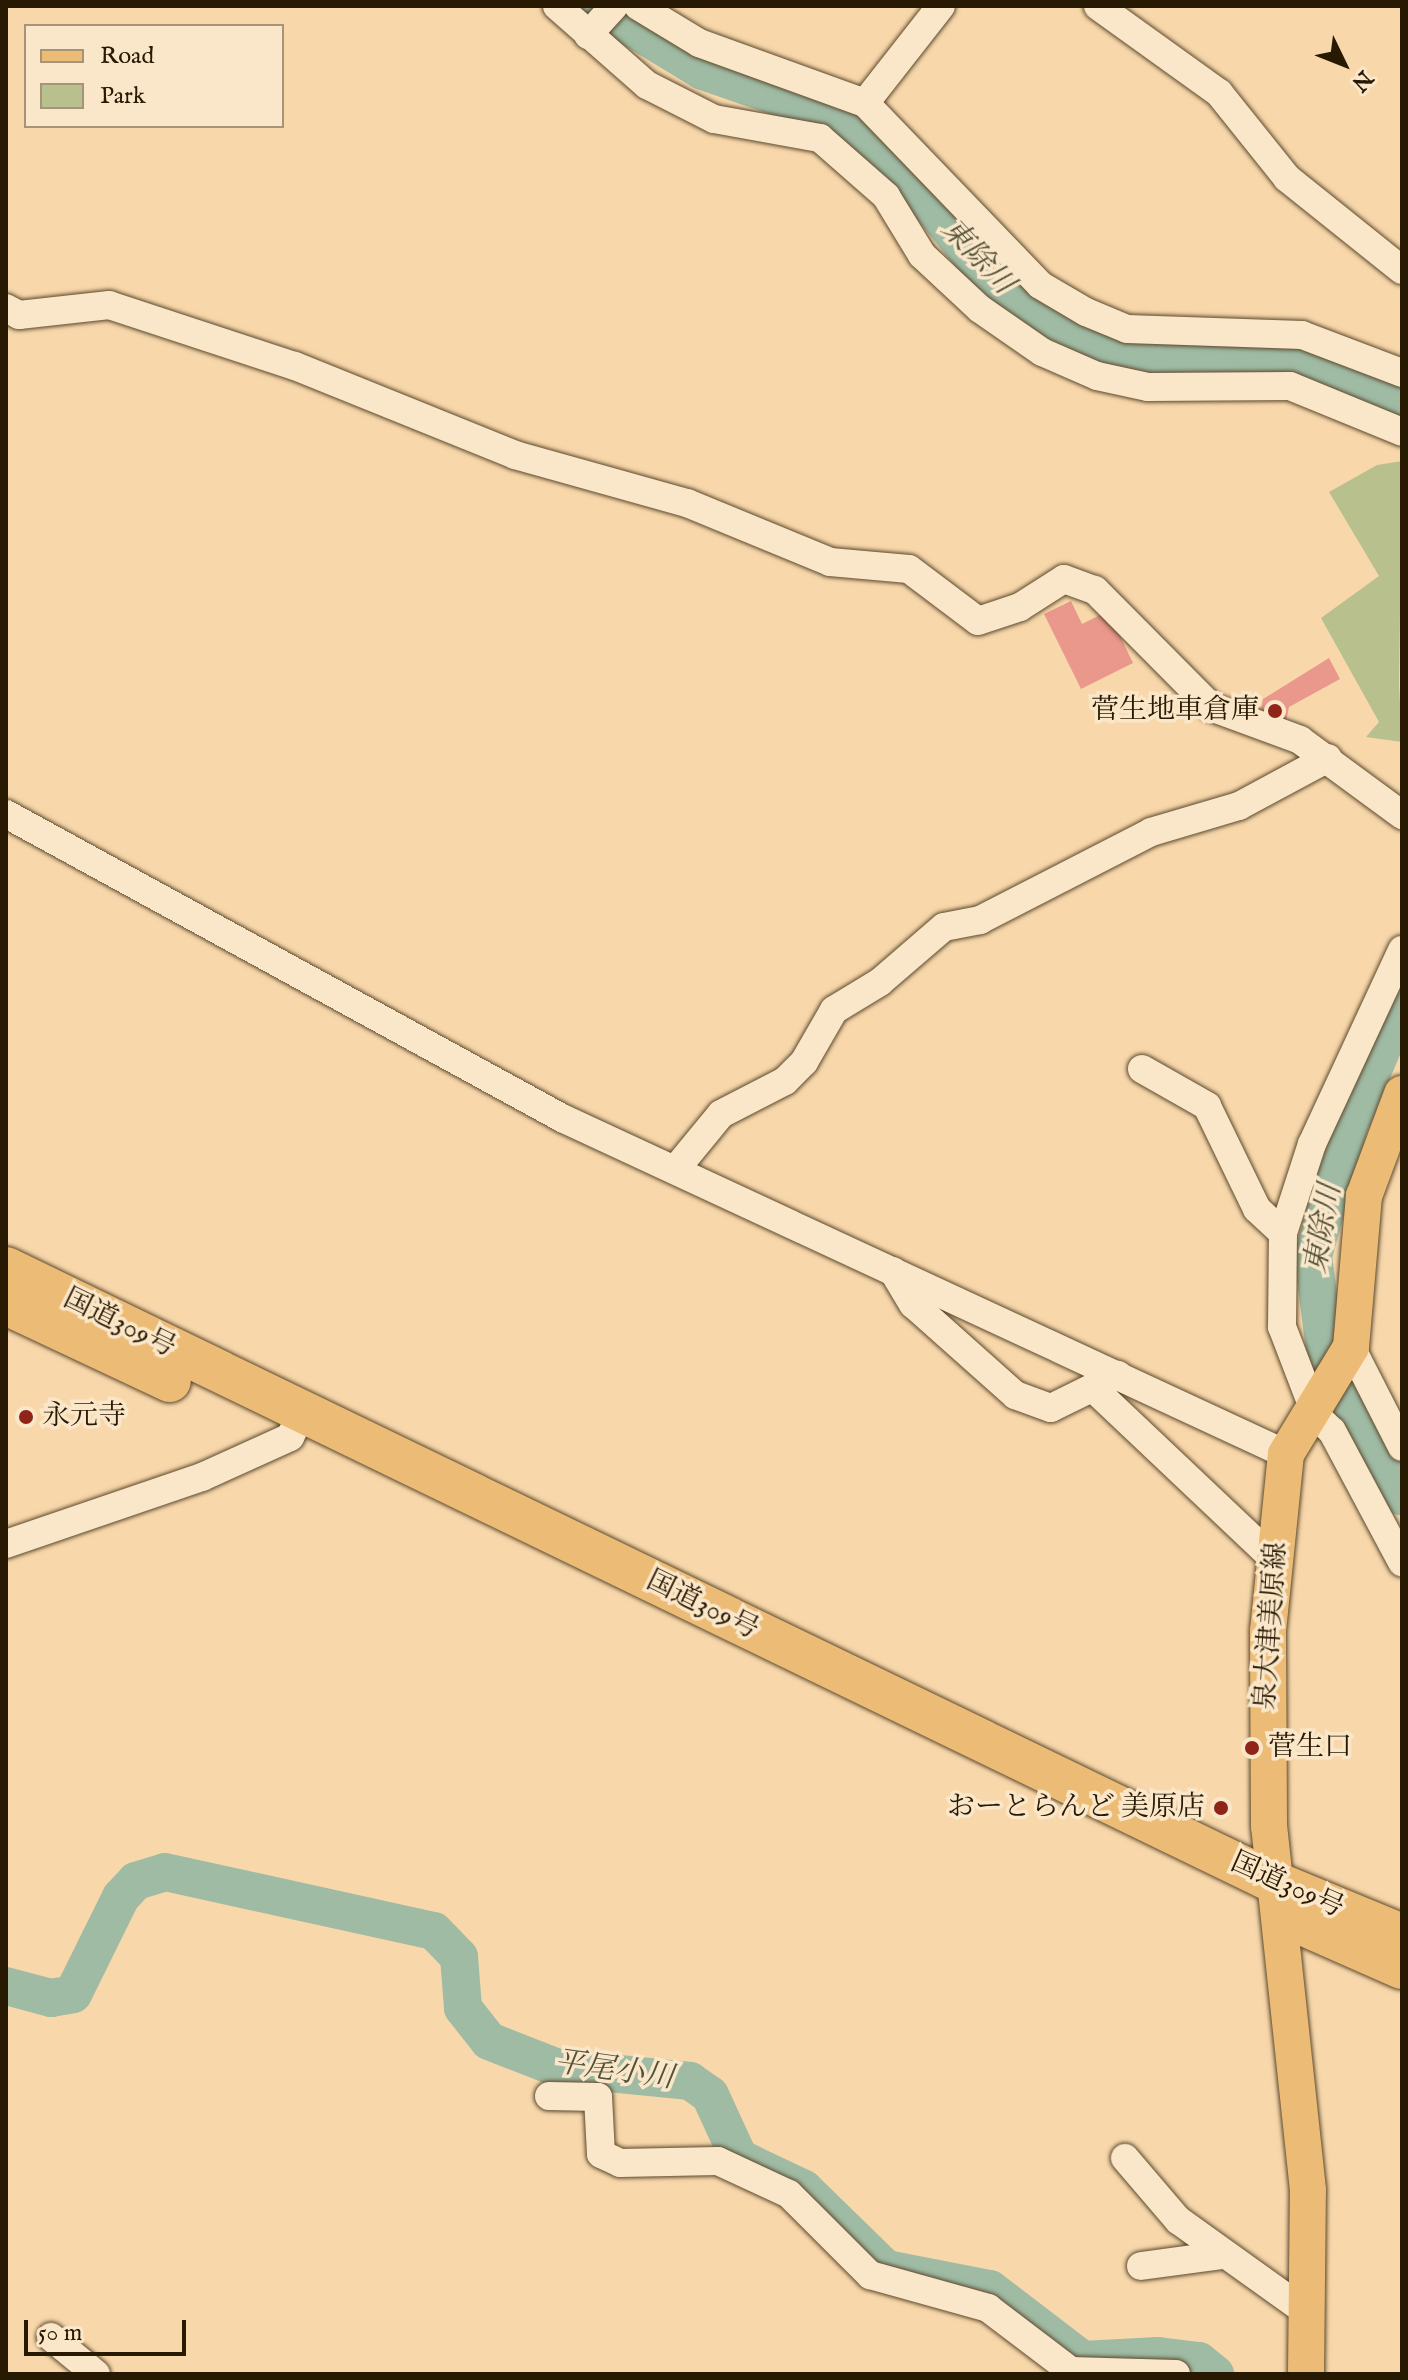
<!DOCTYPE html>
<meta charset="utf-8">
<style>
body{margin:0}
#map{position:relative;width:1408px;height:2380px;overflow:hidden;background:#f8d8ab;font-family:"IM FELL English","Noto Serif JP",serif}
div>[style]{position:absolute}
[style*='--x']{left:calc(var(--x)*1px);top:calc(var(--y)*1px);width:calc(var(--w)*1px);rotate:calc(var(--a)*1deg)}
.green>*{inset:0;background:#b8c08d}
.river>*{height:38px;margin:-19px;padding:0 19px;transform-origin:19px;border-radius:19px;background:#9fbba4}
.building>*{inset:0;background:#e9988b}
.roads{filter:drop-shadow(0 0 2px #5c492d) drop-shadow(0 0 2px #5c492d)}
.minor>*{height:28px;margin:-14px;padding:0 14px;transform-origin:14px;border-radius:14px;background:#fae6c8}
.major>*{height:36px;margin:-18px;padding:0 18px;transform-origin:18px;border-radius:18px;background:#ecbc76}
.highway>*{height:42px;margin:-21px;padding:0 21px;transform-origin:21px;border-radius:21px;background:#ecbc76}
.dots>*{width:22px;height:22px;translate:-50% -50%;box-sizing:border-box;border:4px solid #fae6c8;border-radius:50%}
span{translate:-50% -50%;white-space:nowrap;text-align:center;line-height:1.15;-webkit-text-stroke:7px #fae6c8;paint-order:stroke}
.poi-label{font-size:28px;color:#281903}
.right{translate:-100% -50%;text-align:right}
.left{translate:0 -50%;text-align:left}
.street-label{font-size:28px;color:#281903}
.water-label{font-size:30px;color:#52523b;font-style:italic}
.frame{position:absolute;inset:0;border:8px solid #281903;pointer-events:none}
.legend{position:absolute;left:24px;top:24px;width:260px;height:104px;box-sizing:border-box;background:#fae6c8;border:2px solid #a69479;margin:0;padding:10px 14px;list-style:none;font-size:24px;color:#281903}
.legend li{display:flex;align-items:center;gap:16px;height:40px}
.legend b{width:40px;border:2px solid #a69479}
.north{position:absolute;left:1304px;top:24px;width:80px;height:80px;-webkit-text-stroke:6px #fae6c8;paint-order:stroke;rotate:133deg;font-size:22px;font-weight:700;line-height:32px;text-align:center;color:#281903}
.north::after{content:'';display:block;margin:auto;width:28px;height:36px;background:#281903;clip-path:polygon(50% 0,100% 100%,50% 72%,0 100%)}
.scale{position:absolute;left:24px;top:2320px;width:162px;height:36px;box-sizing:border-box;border:4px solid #281903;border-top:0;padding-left:10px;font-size:24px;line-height:28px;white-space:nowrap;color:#281903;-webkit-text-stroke:6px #fae6c8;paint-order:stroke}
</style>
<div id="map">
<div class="green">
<div style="clip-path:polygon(1402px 461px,1399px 684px,1402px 742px,1366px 737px,1379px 722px,1321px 618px,1379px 576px,1329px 492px,1377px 465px)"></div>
</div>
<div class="river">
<div style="--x:596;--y:6;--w:125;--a:31.3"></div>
<div style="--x:703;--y:71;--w:156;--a:19.1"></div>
<div style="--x:850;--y:122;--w:74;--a:43.4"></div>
<div style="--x:904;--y:173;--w:122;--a:51"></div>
<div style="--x:981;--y:268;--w:81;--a:41.5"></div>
<div style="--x:1042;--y:322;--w:61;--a:25.3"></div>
<div style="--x:1097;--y:348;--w:79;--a:9.5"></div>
<div style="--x:1175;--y:361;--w:118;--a:-0.5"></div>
<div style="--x:1293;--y:360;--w:117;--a:21.1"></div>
<div style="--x:1402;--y:1002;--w:135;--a:113.1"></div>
<div style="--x:1349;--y:1126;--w:135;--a:105.5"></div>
<div style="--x:1313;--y:1256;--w:103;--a:82.7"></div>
<div style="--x:1326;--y:1358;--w:158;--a:61.2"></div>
<div style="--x:6;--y:1986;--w:47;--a:14.9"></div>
<div style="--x:51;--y:1998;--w:22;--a:-10"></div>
<div style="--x:73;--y:1994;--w:108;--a:-63.7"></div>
<div style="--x:121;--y:1897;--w:22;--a:-47"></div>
<div style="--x:136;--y:1881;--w:30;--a:-17"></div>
<div style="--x:165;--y:1872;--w:275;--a:12.4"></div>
<div style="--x:434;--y:1931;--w:36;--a:46"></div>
<div style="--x:459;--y:1957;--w:51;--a:85.5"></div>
<div style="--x:463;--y:2008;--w:42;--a:51.8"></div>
<div style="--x:489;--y:2041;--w:74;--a:21.4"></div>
<div style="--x:558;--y:2068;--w:133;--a:5.6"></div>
<div style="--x:690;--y:2081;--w:24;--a:35"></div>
<div style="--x:710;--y:2095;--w:69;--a:65.3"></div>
<div style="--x:739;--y:2158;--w:72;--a:25.5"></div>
<div style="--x:804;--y:2189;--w:115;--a:44.3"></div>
<div style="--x:886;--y:2269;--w:106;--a:10.9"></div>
<div style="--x:990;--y:2289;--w:117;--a:37.4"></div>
<div style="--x:1083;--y:2360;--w:75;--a:-3.1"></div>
<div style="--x:1158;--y:2356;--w:41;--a:7"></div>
<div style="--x:1199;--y:2361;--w:21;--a:39"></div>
</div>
<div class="building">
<div style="clip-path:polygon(1071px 601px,1082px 624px,1108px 611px,1133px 663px,1081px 689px,1044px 614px)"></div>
<div style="clip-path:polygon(1329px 658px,1340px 679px,1289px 707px,1286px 722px,1260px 715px,1263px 699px)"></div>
</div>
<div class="roads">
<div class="minor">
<div style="--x:557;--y:6;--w:120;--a:41.3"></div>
<div style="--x:647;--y:85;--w:75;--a:26.9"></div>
<div style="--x:714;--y:119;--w:108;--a:10.2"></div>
<div style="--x:820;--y:138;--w:88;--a:41.3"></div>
<div style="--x:886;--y:196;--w:69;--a:58.6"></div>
<div style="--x:922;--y:255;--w:79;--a:43"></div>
<div style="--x:980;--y:309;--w:75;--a:34.7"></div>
<div style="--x:1042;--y:352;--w:60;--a:23.6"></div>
<div style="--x:1097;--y:376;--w:52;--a:12.2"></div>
<div style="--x:1148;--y:387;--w:142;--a:-0.4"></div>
<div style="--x:1290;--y:386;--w:121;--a:22.3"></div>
<div style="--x:638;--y:6;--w:71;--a:31.2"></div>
<div style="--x:699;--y:43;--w:177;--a:19.9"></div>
<div style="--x:865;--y:103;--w:252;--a:46.1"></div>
<div style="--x:1040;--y:285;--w:53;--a:30.4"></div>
<div style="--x:1086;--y:312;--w:44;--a:22.5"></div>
<div style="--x:1127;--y:329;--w:175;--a:2"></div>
<div style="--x:1302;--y:335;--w:107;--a:20.8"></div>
<div style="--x:1098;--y:6;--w:149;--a:35.7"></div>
<div style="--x:1219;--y:93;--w:109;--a:51.3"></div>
<div style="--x:1287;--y:178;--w:147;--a:38.7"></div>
<div style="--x:588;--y:35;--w:39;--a:-48"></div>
<div style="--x:865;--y:103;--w:123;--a:-51.9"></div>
<div style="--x:6;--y:308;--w:15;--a:28"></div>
<div style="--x:19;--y:315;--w:91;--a:-6.3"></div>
<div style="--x:109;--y:305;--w:196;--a:18.2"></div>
<div style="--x:295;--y:366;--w:237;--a:22"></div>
<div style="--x:515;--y:455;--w:179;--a:15.6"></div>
<div style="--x:687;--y:503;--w:155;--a:22.4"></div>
<div style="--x:830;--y:562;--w:79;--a:5.1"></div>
<div style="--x:909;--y:569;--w:86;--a:37"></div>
<div style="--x:978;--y:621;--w:44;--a:-18.4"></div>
<div style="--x:1020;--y:607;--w:52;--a:-32.5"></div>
<div style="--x:1064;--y:579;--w:33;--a:20"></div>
<div style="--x:1095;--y:590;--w:165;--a:45.2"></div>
<div style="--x:1211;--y:707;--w:95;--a:20.3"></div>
<div style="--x:1300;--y:740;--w:127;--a:36.3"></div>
<div style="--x:6;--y:814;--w:634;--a:28.67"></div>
<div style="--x:562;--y:1118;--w:798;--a:24.9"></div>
<div style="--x:1142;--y:1069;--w:75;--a:29.6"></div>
<div style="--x:1207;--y:1106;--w:114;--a:64.1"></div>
<div style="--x:1257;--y:1209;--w:35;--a:43"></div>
<div style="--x:675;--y:1170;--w:72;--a:-50.6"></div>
<div style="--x:721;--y:1114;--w:72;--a:-27.3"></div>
<div style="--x:785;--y:1081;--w:27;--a:-45"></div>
<div style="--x:804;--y:1062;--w:60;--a:-60"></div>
<div style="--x:834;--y:1010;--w:54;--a:-31.3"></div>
<div style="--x:880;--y:982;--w:84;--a:-40.7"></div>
<div style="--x:944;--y:927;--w:37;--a:-11"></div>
<div style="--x:980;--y:920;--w:192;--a:-27.2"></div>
<div style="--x:1151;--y:832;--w:92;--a:-16.5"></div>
<div style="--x:1239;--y:806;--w:101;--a:-28.3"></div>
<div style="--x:893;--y:1271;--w:39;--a:59"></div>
<div style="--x:913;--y:1304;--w:137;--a:41.7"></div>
<div style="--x:1015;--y:1395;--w:38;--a:20"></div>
<div style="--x:1051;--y:1408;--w:75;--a:-26.2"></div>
<div style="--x:1351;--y:1347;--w:112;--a:63"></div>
<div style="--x:1094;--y:1389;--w:250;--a:43.4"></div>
<div style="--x:1312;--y:1405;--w:84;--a:-111"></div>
<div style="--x:1282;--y:1327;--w:94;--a:-89.4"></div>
<div style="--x:1283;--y:1233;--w:94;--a:-72"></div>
<div style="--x:1312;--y:1144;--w:214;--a:-65.1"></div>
<div style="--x:1310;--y:1410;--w:30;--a:44"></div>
<div style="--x:1332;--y:1431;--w:149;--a:61.9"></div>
<div style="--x:6;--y:1544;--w:207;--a:-18.9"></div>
<div style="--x:202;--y:1477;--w:97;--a:-24.4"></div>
<div style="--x:290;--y:1437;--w:27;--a:-63"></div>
<div style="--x:549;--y:2096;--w:49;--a:1.2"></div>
<div style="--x:598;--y:2097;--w:57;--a:87"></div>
<div style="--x:601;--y:2154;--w:21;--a:25"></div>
<div style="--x:620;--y:2163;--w:98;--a:-1.2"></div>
<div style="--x:718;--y:2161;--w:78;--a:24.9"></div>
<div style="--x:789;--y:2194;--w:115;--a:45"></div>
<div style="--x:870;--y:2275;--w:123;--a:15.6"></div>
<div style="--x:988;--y:2308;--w:104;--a:37.2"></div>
<div style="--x:1071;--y:2371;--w:105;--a:1.6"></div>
<div style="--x:1125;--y:2158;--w:82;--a:49.5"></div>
<div style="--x:1178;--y:2220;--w:160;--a:35.6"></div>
<div style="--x:1141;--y:2266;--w:81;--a:-7.8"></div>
<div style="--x:51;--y:2337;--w:58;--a:39.4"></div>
</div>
<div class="major">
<div style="--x:1306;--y:2374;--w:184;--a:-89.4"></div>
<div style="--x:1308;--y:2190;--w:366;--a:-96.1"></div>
<div style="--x:1269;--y:1826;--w:195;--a:-90.3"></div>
<div style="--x:1268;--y:1631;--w:178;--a:-84.2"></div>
<div style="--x:1286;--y:1454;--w:125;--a:-58.7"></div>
<div style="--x:1351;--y:1347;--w:152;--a:-85.1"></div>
<div style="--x:1364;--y:1196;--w:109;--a:-69.6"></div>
</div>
<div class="highway">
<div style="--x:6;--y:1268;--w:1411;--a:25.84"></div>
<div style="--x:1276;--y:1883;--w:136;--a:22.4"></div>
<div style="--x:6;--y:1304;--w:181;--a:25.2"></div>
<div style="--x:1293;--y:1920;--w:119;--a:23.8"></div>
</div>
</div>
<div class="dots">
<div style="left:1275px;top:711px;background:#8f2418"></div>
<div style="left:26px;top:1417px;background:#8f2418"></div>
<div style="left:1252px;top:1748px;background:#8f2418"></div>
<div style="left:1221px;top:1808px;background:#8f2418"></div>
</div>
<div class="poi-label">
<span class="right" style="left:1259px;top:711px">菅生地車倉庫</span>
<span class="left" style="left:42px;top:1417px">永元寺</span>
<span class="left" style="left:1268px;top:1748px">菅生口</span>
<span class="right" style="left:1205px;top:1808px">おーとらんど 美原店</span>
</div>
<div class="street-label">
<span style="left:119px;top:1324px;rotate:26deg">国道309号</span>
<span style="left:702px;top:1606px;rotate:26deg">国道309号</span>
<span style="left:1272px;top:1626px;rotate:-86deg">泉大津美原線</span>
<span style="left:1287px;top:1886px;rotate:24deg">国道309号</span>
</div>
<div class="water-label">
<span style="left:977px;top:257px;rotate:47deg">東除川</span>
<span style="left:1324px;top:1229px;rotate:-80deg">東除川</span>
<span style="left:614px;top:2071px;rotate:8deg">平尾小川</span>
</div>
<div class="frame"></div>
<ul class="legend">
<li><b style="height:10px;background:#ecbc76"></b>Road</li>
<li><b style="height:22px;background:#b8c08d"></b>Park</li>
</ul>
<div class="north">N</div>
<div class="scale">50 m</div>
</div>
